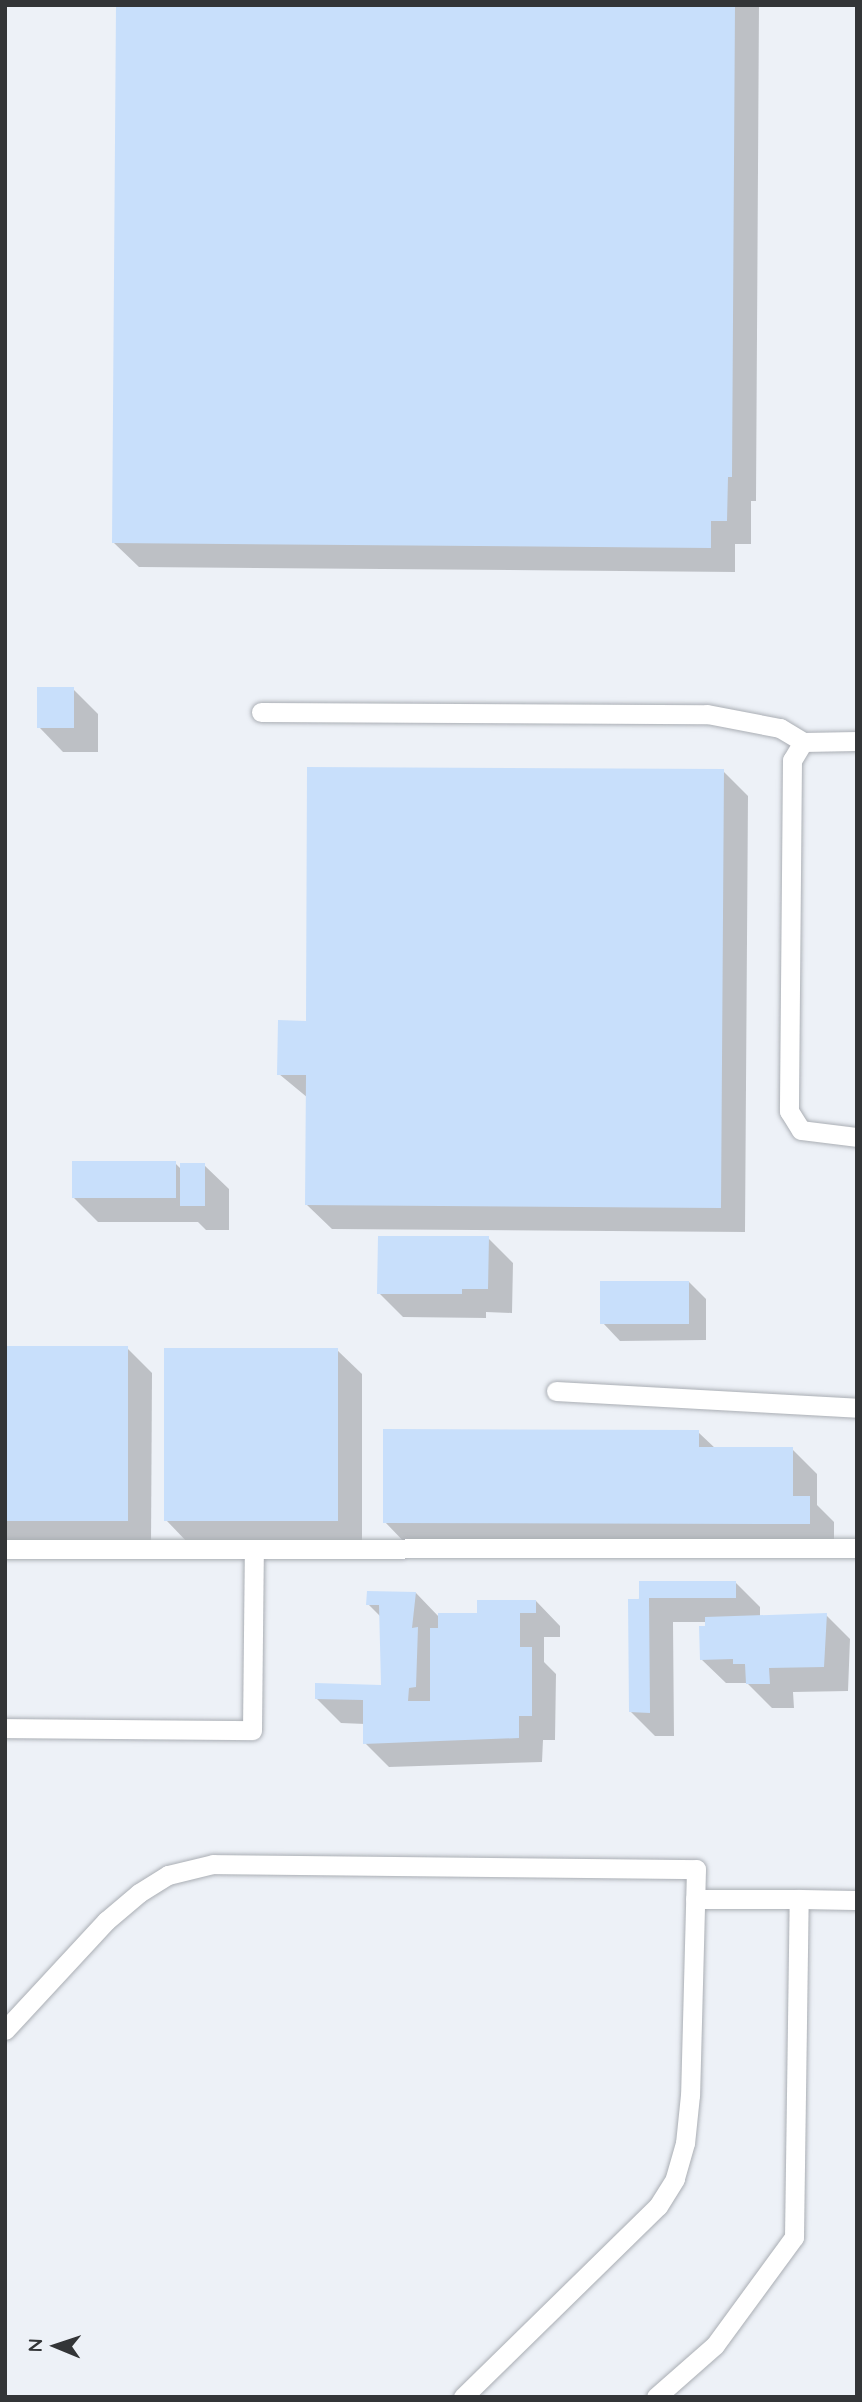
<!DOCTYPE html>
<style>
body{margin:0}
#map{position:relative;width:862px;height:2402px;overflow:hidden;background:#edf1f7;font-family:Quicksand,sans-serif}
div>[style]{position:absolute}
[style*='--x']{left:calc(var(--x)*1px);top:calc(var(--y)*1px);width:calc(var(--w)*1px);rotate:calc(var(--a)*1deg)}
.shadow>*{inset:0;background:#0003}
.building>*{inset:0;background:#c8dffb;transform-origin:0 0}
.roads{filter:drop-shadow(0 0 2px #aaaeb4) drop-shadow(0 0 2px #aaaeb4)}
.lane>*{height:19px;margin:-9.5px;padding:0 9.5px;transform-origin:9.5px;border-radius:9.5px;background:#fff}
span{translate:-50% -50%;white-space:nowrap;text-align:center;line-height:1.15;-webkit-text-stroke:5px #edf1f7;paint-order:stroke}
.frame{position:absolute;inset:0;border:7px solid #333537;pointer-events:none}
.north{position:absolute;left:21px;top:2311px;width:70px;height:70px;-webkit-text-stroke:5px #edf1f7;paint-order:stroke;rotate:272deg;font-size:19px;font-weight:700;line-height:28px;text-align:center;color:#333537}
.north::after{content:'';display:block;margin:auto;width:24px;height:32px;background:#333537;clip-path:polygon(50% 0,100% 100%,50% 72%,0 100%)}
</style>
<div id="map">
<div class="shadow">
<div style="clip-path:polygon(118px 5px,759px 5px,756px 501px,751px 501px,751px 544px,735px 544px,735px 572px,139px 567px,114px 543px)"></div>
<div style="clip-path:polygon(73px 689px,98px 714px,98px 752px,63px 752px,39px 727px)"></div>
<div style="clip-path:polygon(723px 771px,748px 796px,745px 1232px,332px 1229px,307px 1205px,308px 1098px,279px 1074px,308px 1023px)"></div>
<div style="clip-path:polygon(175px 1163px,182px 1170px,204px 1165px,229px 1189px,229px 1230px,206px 1230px,198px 1222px,98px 1222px,73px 1197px)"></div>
<div style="clip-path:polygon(488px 1238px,513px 1263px,512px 1313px,486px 1312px,486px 1318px,403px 1317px,379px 1293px)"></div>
<div style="clip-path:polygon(689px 1282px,706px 1299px,706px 1340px,620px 1341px,603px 1323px)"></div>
<div style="clip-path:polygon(5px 1348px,128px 1349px,152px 1373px,151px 1545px,5px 1545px)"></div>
<div style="clip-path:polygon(337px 1350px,362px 1374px,362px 1545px,190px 1545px,166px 1520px)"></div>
<div style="clip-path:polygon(698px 1432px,716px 1449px,792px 1449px,817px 1474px,817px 1505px,834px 1522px,834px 1547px,409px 1547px,385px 1522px)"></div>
<div style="clip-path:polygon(735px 1582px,760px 1607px,760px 1617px,826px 1615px,850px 1639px,848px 1691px,793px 1692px,794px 1708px,772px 1708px,747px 1683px,726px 1683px,701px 1659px,707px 1622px,673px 1622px,674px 1736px,655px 1736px,631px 1712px,640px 1583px)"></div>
<div style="clip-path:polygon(416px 1593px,440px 1618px,479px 1615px,536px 1601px,560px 1626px,560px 1637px,544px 1637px,544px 1662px,556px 1674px,555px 1740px,543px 1740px,542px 1762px,389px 1767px,365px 1743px,365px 1724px,341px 1723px,317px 1699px,382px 1686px,381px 1617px,368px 1604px)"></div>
</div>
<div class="building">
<div style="clip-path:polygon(116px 5px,735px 5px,732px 477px,728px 477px,727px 521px,711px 521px,711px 548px,112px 543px)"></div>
<div style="left:37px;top:687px;width:37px;height:41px"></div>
<div style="clip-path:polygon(307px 767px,724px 769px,721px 1208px,305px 1205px,306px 1075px,277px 1075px,278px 1020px,306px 1021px)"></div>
<div style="left:176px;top:1161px;width:37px;height:104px;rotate:90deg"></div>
<div style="left:180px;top:1163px;width:25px;height:43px"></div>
<div style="clip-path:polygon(378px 1236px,489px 1236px,488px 1289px,462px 1289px,462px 1294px,377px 1294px)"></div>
<div style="left:600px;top:1281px;width:89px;height:43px"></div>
<div style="left:5px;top:1346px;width:123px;height:175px"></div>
<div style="left:164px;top:1348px;width:174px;height:173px"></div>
<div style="clip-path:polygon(383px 1429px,699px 1430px,699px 1447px,793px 1447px,793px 1496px,810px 1496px,810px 1524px,383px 1523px)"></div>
<div style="clip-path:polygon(639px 1581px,736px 1581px,736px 1598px,649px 1598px,650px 1713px,629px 1712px,628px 1599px,639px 1599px)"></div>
<div style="clip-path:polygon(367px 1591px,416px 1592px,412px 1628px,418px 1627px,416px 1687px,409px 1688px,408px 1701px,430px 1701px,430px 1628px,438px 1628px,438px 1613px,477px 1613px,477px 1600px,536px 1600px,536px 1613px,520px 1613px,520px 1647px,532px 1647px,532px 1716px,519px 1716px,519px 1738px,363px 1744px,363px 1700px,315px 1699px,315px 1683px,381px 1685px,379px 1605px,366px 1605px)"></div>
<div style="clip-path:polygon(827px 1613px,824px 1667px,769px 1668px,770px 1684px,746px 1684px,745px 1664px,733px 1664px,733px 1659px,700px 1660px,699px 1626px,705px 1626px,705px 1617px)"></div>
</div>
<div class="roads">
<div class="lane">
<div style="--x:261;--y:712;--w:446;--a:0.3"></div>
<div style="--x:707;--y:714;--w:74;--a:10.9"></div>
<div style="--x:780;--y:728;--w:27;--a:31"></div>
<div style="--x:857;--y:741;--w:54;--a:178.9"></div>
<div style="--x:803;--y:742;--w:21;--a:121"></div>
<div style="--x:792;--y:760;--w:351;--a:90.5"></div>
<div style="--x:789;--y:1111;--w:22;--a:58"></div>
<div style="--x:801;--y:1130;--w:56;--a:7.1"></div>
<div style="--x:556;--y:1391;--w:301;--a:3.2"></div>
<div style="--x:5;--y:1549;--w:852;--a:-0.07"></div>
<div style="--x:5;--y:1728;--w:247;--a:0.5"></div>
<div style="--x:252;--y:1730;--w:181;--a:-89.4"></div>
<div style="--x:695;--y:1899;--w:104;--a:0"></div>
<div style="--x:5;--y:2030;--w:149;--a:-47.2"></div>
<div style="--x:106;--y:1921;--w:43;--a:-40.3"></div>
<div style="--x:139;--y:1893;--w:34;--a:-32"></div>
<div style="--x:168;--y:1875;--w:46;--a:-13.7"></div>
<div style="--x:213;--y:1864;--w:483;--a:0.6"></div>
<div style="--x:696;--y:1869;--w:226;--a:91.5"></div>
<div style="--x:690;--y:2095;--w:48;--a:95.9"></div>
<div style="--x:685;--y:2143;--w:37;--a:106"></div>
<div style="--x:675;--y:2179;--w:32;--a:122"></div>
<div style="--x:658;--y:2206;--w:273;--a:135.6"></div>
<div style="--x:656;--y:2397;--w:79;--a:-41.4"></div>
<div style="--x:715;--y:2345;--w:134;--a:-53.8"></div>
<div style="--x:794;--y:2237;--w:338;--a:-89.2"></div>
<div style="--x:799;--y:1899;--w:58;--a:1"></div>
</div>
</div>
<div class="frame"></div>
<div class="north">N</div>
</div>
